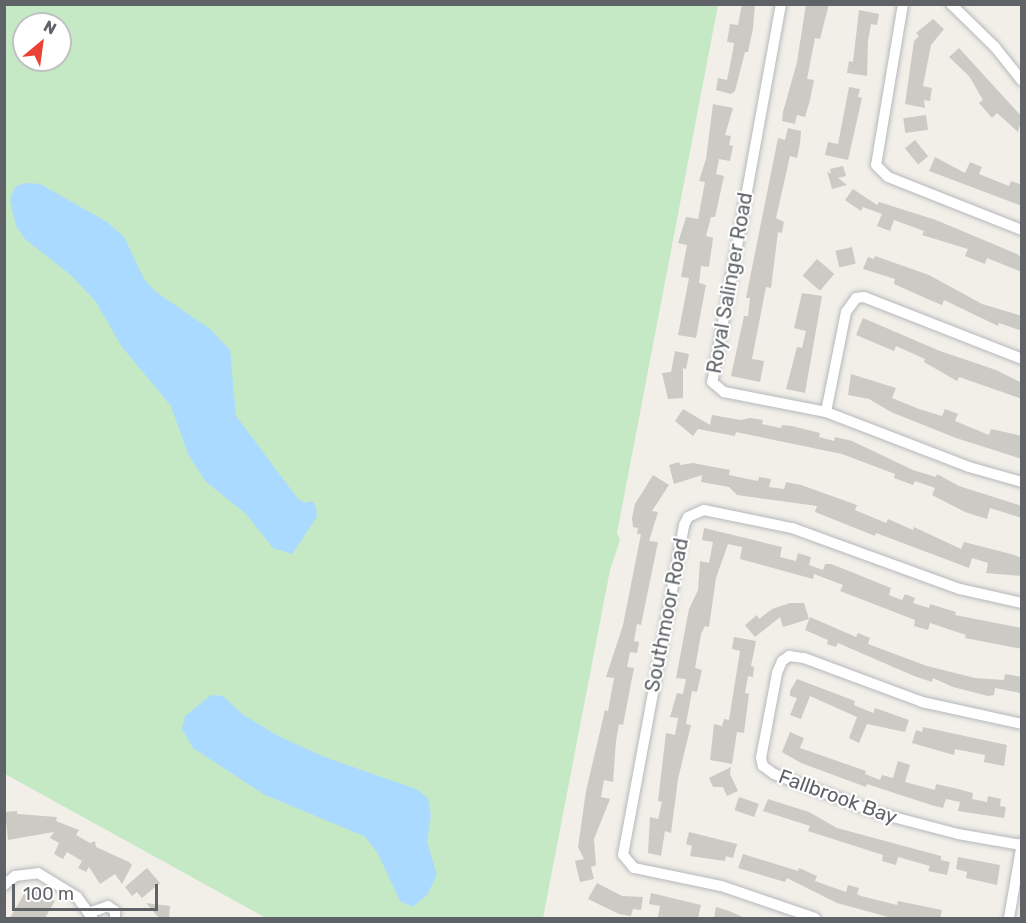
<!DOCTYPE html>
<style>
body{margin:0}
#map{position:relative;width:1026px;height:923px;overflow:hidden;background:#f1efe8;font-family:Rubik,sans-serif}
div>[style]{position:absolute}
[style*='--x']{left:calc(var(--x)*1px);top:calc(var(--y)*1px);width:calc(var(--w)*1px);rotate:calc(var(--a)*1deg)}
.green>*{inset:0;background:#c5e8c5}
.water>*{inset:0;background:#aadaff}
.building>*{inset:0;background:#cccac5;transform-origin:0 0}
.roads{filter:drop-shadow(0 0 2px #b5b8bc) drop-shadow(0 0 2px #b5b8bc)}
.minor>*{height:10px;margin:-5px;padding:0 5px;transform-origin:5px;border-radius:5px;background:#fff}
span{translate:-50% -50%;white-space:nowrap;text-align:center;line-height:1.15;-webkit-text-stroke:4.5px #fff;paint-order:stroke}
.street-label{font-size:20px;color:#5f6368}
.frame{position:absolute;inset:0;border:6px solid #5f6368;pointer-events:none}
.north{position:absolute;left:12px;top:12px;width:60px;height:60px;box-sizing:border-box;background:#fff;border:2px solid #bfc1c3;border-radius:50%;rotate:29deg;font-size:16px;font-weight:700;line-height:24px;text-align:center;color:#5f6368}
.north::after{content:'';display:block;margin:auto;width:21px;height:27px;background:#ea4335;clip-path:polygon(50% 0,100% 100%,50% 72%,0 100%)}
.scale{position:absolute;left:12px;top:884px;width:146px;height:27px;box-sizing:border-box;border:3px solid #5f6368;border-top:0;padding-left:8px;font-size:18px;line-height:21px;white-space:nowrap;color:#5f6368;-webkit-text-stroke:4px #fff;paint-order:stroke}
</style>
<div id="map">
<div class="green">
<div style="clip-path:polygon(evenodd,5px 5px,718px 5px,617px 533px,620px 540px,610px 570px,543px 918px,266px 918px,5px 774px,5px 5px,24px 24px,60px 24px,60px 60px,24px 60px,24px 24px)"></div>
</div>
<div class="water">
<div style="clip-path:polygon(25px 183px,40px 184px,107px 222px,124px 237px,144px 279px,156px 292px,210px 329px,230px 350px,236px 416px,298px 499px,306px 503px,312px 501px,316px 506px,317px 517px,292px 554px,273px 548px,246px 514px,205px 481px,188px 454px,171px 406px,122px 347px,96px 302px,72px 276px,25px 239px,16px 226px,10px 200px,15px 187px)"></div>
<div style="clip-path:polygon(211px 695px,223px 696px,242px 714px,278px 736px,327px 758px,416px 789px,428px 798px,431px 815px,427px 842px,437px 875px,427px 895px,412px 907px,400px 901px,377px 852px,364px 836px,265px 795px,193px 748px,182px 729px,185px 716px)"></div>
</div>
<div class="building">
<div style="clip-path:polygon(742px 4px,755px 4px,753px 28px,748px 52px,745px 52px,735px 91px,731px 94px,716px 90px,718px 78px,727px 80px,733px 50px,734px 43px,727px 42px,730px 24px,738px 25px)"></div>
<div style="clip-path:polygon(806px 4px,829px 4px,820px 39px,815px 38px,807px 79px,814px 80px,810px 100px,805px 117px,797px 115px,795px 124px,782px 121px,783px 112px,797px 62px)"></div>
<div style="clip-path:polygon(859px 10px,879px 14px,877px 25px,871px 24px,868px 41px,867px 76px,847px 73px,849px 61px,853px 62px)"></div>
<div style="clip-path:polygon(933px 19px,944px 29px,931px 45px,923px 86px,932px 88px,930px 101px,924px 100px,925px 108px,905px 104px,914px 41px,919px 36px,916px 33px)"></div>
<div style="clip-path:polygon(959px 48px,1022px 117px,1018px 132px,997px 113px,992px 118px,979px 103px,983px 100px,969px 76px,949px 57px)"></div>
<div style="clip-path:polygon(849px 87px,860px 89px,858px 97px,862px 98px,848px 160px,825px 155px,828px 142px,838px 144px)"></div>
<div style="clip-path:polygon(713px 104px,733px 108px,725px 135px,731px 136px,729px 145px,733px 146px,730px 161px,719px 159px,716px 174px,724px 176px,715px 217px,711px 217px,706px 236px,713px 238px,709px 267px,701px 266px,699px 283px,706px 285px,696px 338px,678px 335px,689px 278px,681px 277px,687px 245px,678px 243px,686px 217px,698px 219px,705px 182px,699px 181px,706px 159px)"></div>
<div style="left:926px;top:115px;width:15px;height:23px;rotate:82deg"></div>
<div style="clip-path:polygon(788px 128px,801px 131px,800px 143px,797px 158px,790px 156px,786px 174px,776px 218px,784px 222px,782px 233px,778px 232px,771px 288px,766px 287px,752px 359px,764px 361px,760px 382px,731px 376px,744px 316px,748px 316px,750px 298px,746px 298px,778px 138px,785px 140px)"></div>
<div style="left:915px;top:140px;width:21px;height:13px;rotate:51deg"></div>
<div style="clip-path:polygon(935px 157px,965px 173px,970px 162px,982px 167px,979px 174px,1009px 186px,1011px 181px,1022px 185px,1022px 206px,929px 171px)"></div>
<div style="clip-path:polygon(843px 166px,846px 176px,838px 178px,847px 185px,832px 189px,827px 171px,831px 174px,830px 169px)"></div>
<div style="clip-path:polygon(853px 189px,877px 205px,879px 202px,936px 220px,1017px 254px,1022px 258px,1022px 272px,987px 258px,985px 264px,965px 256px,968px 249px,922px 235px,924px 231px,894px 220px,890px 231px,877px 226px,882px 214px,863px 207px,861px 211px,845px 200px)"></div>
<div style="left:852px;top:247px;width:17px;height:17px;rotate:77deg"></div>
<div style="clip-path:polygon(875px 256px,929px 275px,982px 304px,1022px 316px,1022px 331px,999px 323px,998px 326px,944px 300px,942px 305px,932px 301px,894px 284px,895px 279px,863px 269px,868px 257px,874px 259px)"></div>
<div style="left:817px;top:259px;width:23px;height:22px;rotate:41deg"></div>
<div style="clip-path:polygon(802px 293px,822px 296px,805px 393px,786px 389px,797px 347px,802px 348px,806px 331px,794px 328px)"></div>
<div style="clip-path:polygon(863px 318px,940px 351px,996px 370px,1022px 383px,1022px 399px,959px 377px,957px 381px,924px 362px,925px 359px,896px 346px,894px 351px,856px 335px)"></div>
<div style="clip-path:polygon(675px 351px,689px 354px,686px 369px,683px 368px,683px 398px,668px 399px,662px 373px,671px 372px)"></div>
<div style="clip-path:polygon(851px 374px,896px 388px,892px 398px,919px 409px,942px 416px,945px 409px,958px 414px,955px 421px,989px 435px,991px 429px,1022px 436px,1022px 459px,956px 438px,891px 412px,869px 399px,848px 395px)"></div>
<div style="clip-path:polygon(683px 409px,710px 425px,712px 415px,741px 420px,750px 418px,763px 420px,762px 424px,781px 428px,782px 425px,792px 426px,820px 433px,819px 437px,834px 441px,835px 437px,852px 441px,913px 470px,936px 477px,937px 474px,959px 486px,1022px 506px,1022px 518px,990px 508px,987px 519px,965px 512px,932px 495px,935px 488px,915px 481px,913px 485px,894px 478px,895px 474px,842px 454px,736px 432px,735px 436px,698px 429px,693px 436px,675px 421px)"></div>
<div style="clip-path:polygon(679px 462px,680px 465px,693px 463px,730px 470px,729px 475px,758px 481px,759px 477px,771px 479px,769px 487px,784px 489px,786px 482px,801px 485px,857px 505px,855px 510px,886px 523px,888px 519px,913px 530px,914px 527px,961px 549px,964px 542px,1011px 554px,1022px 558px,1022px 576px,986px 573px,988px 563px,972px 558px,969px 568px,876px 533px,875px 536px,815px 512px,817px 506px,737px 495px,729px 487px,701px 482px,702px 475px,674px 484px,669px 465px)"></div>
<div style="clip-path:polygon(653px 475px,669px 485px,652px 511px,658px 512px,649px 541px,658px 542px,641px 625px,637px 624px,634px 641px,639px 642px,637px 653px,630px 652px,627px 667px,634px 668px,623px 725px,619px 724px,616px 741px,613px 782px,604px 780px,601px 797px,610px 799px,594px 839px,596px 865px,591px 867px,594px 879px,580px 882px,575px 861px,584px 859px,578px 847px,586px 791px,605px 710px,608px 711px,614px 678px,606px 677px,623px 625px,641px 534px,637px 534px,638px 528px,633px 527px,632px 518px,635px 504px)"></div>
<div style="clip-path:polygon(704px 528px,782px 547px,780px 557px,796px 561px,798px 553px,811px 557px,809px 565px,823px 570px,825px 564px,831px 564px,844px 569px,891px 588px,889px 595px,902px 600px,905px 594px,915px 598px,913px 603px,929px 608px,930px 604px,956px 612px,955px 615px,1022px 628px,1022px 649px,965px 638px,966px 635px,930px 623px,928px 630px,914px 626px,915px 620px,840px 591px,843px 585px,814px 574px,813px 579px,740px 559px,742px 547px,728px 544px,716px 578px,709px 627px,705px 626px,701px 634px,695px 668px,702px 670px,697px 692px,692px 691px,686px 724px,691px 725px,678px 779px,671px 833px,665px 831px,661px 856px,648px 853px,650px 817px,658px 819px,662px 802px,658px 801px,666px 733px,675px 735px,678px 718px,670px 717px,677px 693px,683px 694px,686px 679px,676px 678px,689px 609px,698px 590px,700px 561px,709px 563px,713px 542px,702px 540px)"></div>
<div style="clip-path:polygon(790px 603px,804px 603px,809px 619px,783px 627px,780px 617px,755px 637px,745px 625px,757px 615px,759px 619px,772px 609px)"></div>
<div style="clip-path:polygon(810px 617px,856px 637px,858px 633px,870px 638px,868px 644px,927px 666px,975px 678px,1004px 680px,1005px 674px,1022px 677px,1020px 693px,995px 688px,994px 695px,988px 696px,953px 687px,933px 678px,932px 682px,914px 676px,838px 643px,836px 647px,827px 644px,828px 640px,805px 630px)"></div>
<div style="clip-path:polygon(734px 637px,756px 641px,751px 666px,754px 667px,753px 677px,748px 676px,745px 693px,749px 694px,744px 733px,737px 732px,732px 764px,710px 760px,714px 724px,722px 726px,724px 719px,729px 720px,740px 651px,732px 649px)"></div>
<div style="clip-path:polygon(797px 679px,855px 701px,854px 705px,873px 713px,875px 708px,909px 720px,905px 732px,867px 724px,859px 743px,849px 738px,857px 717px,810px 696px,801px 719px,790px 715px,797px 698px,790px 696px,790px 691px)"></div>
<div style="clip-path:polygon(923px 727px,1007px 745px,1004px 766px,984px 762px,985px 755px,955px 749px,954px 755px,912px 743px,916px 730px,922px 732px)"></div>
<div style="clip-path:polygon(790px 732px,804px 738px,800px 748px,866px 771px,865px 774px,880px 780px,882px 775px,893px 778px,898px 761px,910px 765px,905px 782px,935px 790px,936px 784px,958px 789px,973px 793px,972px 799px,987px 802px,988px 796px,1001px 799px,1000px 806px,1006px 807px,1004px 818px,958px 811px,960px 802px,946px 799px,943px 808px,931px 805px,867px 784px,866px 787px,801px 763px,782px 752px)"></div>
<div style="clip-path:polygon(731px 767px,730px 774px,738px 791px,727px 796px,723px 787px,713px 787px,709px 778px)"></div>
<div style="left:739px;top:797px;width:21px;height:14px;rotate:19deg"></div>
<div style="clip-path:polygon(768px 799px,809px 812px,837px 828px,941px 856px,941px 860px,950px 862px,947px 875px,928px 871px,930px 866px,898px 857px,896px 865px,882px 861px,883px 855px,808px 831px,810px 826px,763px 811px)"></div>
<div style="clip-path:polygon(17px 811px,17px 814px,57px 817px,56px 821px,79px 830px,76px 835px,90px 843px,95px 841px,96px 847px,129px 862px,132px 865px,122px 884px,115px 874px,100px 884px,89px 867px,86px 872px,78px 868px,82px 861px,67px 852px,63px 859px,54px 854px,59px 843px,50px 838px,54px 832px,8px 840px,5px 812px)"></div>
<div style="clip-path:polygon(689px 832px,737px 844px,733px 858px,726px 856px,725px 861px,690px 856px,692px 846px,686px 844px)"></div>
<div style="clip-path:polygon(743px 854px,798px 871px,799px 868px,817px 876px,815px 881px,846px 892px,848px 885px,859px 888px,857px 894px,861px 896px,897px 905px,898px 901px,942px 910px,940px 918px,892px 918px,837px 903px,787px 878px,785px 882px,738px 868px)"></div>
<div style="clip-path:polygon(958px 857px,1000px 865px,997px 885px,966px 878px,967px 872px,956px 869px)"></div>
<div style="clip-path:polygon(147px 868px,160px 883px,142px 898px,137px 892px,132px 896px,125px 887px)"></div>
<div style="clip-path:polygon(597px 883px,622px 896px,643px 897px,641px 910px,633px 909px,631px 916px,619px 914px,588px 899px)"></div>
<div style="clip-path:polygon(37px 890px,55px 901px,45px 918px,10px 918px,24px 894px)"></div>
<div style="clip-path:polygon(651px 893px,701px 905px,698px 918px,658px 917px,660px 906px,649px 904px)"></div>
<div style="clip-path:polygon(146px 903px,170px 906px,169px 918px,159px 918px)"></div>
<div style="clip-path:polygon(716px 907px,729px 911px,745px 918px,714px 918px)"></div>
</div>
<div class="roads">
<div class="minor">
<div style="--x:781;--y:4;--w:384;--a:100.3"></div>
<div style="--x:712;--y:382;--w:16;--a:40"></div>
<div style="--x:724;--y:392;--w:104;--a:11.1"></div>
<div style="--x:826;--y:412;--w:153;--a:21"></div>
<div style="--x:969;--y:467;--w:55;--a:15.8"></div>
<div style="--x:903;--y:4;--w:163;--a:99.5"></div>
<div style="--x:876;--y:165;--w:17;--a:45"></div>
<div style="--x:888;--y:177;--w:144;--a:21.6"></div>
<div style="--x:951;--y:4;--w:62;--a:44.3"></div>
<div style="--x:995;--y:47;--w:43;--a:51.5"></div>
<div style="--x:826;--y:412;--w:102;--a:-78.7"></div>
<div style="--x:846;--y:312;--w:17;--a:-54"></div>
<div style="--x:856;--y:298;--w:8;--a:-7"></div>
<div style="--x:864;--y:297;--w:170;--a:21.4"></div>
<div style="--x:1021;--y:845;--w:64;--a:-170.1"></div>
<div style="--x:958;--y:834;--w:83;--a:-165.3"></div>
<div style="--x:878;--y:813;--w:111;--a:-159.4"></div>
<div style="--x:774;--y:774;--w:14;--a:-144"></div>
<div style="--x:763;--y:766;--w:8;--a:-104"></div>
<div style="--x:761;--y:758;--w:86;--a:-79.3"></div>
<div style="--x:777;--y:673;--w:13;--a:-67"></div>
<div style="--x:782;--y:661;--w:9;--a:-36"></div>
<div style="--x:789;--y:656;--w:15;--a:8"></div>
<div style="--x:804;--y:658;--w:126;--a:20.4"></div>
<div style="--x:922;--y:702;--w:102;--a:12.4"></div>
<div style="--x:4;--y:885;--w:14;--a:-39"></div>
<div style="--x:15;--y:876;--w:23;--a:-7"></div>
<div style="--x:38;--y:873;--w:46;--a:31.6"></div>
<div style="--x:77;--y:897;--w:26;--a:54"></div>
<div style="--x:89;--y:913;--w:20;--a:-20"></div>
<div style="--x:108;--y:906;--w:9;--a:36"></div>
<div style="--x:115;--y:911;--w:7;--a:90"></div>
<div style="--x:815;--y:918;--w:99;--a:-161.2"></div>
<div style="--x:721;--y:886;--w:89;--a:-168.3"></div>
<div style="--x:634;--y:868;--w:17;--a:-130"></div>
<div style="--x:623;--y:855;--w:336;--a:-79.5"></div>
<div style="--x:684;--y:525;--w:9;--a:-63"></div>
<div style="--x:688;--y:517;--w:17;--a:-24"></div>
<div style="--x:704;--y:510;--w:90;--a:11.6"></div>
<div style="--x:792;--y:528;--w:179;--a:20"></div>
<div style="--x:960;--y:589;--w:64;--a:12.7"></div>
<div style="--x:1009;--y:918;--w:76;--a:-80.2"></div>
</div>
</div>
<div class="street-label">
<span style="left:730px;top:283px;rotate:-80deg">Royal Salinger Road</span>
<span style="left:667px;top:615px;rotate:-79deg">Southmoor Road</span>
<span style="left:838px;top:797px;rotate:20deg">Fallbrook Bay</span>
</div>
<div class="frame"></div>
<div class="north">N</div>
<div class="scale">100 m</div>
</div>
